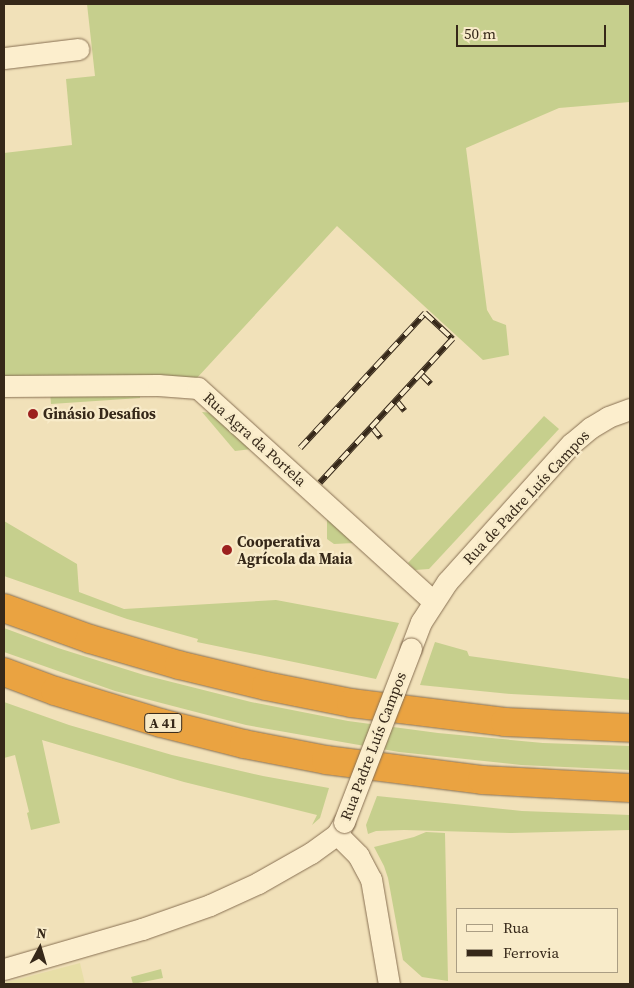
<!DOCTYPE html>
<meta charset="utf-8">
<style>
body{margin:0}
#map{position:relative;width:634px;height:988px;overflow:hidden;background:#f1e1b9;font-family:"Source Serif 4",serif}
div>[style]{position:absolute}
[style*='--x']{left:calc(var(--x)*1px);top:calc(var(--y)*1px);width:calc(var(--w)*1px);rotate:calc(var(--a)*1deg)}
.farmland>*{inset:0;background:#e7dea6}
.green>*{inset:0;background:#c6cf8d}
.roads{filter:drop-shadow(0 0 1px #887053) drop-shadow(0 0 1px #887053)}
.minor>*{height:21px;margin:-10.5px;padding:0 10.5px;transform-origin:10.5px;border-radius:10.5px;background:#fceecd}
.highway>*{height:28px;margin:-14px;padding:0 14px;transform-origin:14px;border-radius:14px;background:#eaa341}
.rail>*{height:5.5px;margin-top:-2.75px;transform-origin:0;background:repeating-linear-gradient(90deg,#f8ebc9 0 11px,#362819 0 22px);box-sizing:border-box;border-block:1px solid #362819}
.bridges{filter:drop-shadow(0 0 1px #887053) drop-shadow(0 0 1px #887053)}
.minor-bridge>*{height:21px;margin:-10.5px;padding:0 10.5px;transform-origin:10.5px;border-radius:10.5px;background:#fceecd}
.dots>*{width:14px;height:14px;translate:-50% -50%;box-sizing:border-box;border:2px solid #f8ebc9;border-radius:50%}
span{translate:-50% -50%;white-space:nowrap;text-align:center;line-height:1.15;-webkit-text-stroke:4.5px #f8ebc9;paint-order:stroke}
.shield-label span{padding:1px 4px;background:#f8ebc9;border:1px solid;border-radius:4px;-webkit-text-stroke-width:0}
.shield-label{font-size:14px;color:#362819;font-weight:700}
.poi-label{font-size:15px;color:#362819;font-weight:700}
.left{translate:0 -50%;text-align:left}
.street-label{font-size:15px;color:#362819}
.frame{position:absolute;inset:0;border:5px solid #362819;pointer-events:none}
.legend{position:absolute;left:456px;top:908px;width:162px;height:65px;box-sizing:border-box;background:#f8ebc9;border:1px solid #aa9d83;margin:0;padding:6px 9px;list-style:none;font-size:15px;color:#362819}
.legend li{display:flex;align-items:center;gap:10px;height:25px}
.legend b{width:25px;border:1px solid #aa9d83}
.north{position:absolute;left:15px;top:923px;width:50px;height:50px;-webkit-text-stroke:4px #f8ebc9;paint-order:stroke;rotate:6deg;font-size:14px;font-weight:700;line-height:20px;text-align:center;color:#362819}
.north::after{content:'';display:block;margin:auto;width:18px;height:22px;background:#362819;clip-path:polygon(50% 0,100% 100%,50% 72%,0 100%)}
.scale{position:absolute;left:456px;top:25px;width:150px;height:22px;box-sizing:border-box;border:2px solid #362819;border-top:0;padding-left:6px;font-size:15px;line-height:18px;white-space:nowrap;color:#362819;-webkit-text-stroke:4px #f8ebc9;paint-order:stroke}
</style>
<div id="map">
<div class="farmland">
<div style="clip-path:polygon(80px 963px,85px 984px,4px 984px,4px 983px)"></div>
</div>
<div class="green">
<div style="clip-path:polygon(87px 4px,630px 4px,630px 102px,559px 108px,466px 148px,487px 310px,493px 320px,506px 325px,509px 355px,483px 360px,337px 226px,196px 379px,4px 380px,4px 153px,72px 145px,66px 79px,95px 76px)"></div>
<div style="clip-path:polygon(140px 391px,140px 398px,51px 404px,50px 392px)"></div>
<div style="clip-path:polygon(202px 412px,213px 413px,252px 449px,235px 451px)"></div>
<div style="clip-path:polygon(544px 416px,559px 429px,429px 569px,415px 570px,408px 563px)"></div>
<div style="clip-path:polygon(327px 518px,354px 543px,334px 544px,327px 539px)"></div>
<div style="clip-path:polygon(4px 521px,77px 564px,79px 592px,124px 609px,276px 600px,399px 623px,376px 679px,197px 642px,198px 639px,127px 619px,4px 576px)"></div>
<div style="clip-path:polygon(4px 628px,58px 648px,144px 675px,251px 702px,348px 721px,438px 733px,543px 743px,630px 746px,630px 770px,521px 765px,399px 752px,246px 725px,115px 691px,4px 652px)"></div>
<div style="clip-path:polygon(435px 642px,467px 651px,469px 656px,630px 679px,630px 700px,511px 694px,420px 685px)"></div>
<div style="clip-path:polygon(4px 702px,69px 725px,172px 755px,263px 776px,329px 788px,320px 818px,312px 825px,317px 815px,184px 782px,42px 740px,60px 823px,31px 830px,27px 813px,29px 812px,15px 755px,4px 758px)"></div>
<div style="clip-path:polygon(377px 796px,522px 811px,630px 815px,630px 830px,512px 833px,404px 830px,376px 831px,368px 834px,366px 825px)"></div>
<div style="clip-path:polygon(426px 832px,445px 833px,448px 981px,422px 977px,403px 960px,388px 878px,384px 866px,374px 847px,414px 837px)"></div>
<div style="clip-path:polygon(161px 969px,163px 978px,133px 984px,131px 977px)"></div>
</div>
<div class="roads">
<div class="minor">
<div style="--x:4;--y:58;--w:75;--a:-6.9"></div>
<div style="--x:4;--y:386;--w:154;--a:-0.4"></div>
<div style="--x:158;--y:385;--w:40;--a:4.3"></div>
<div style="--x:198;--y:388;--w:317;--a:42.2"></div>
<div style="--x:411;--y:648;--w:28;--a:-69"></div>
<div style="--x:421;--y:622;--w:48;--a:-57"></div>
<div style="--x:447;--y:582;--w:186;--a:-48.1"></div>
<div style="--x:571;--y:444;--w:25;--a:-40"></div>
<div style="--x:590;--y:428;--w:21;--a:-31"></div>
<div style="--x:608;--y:417;--w:23;--a:-20"></div>
<div style="--x:337;--y:834;--w:30;--a:45"></div>
<div style="--x:358;--y:855;--w:27;--a:62"></div>
<div style="--x:371;--y:879;--w:107;--a:80.3"></div>
<div style="--x:4;--y:969;--w:144;--a:-16.2"></div>
<div style="--x:142;--y:929;--w:72;--a:-19.4"></div>
<div style="--x:210;--y:905;--w:53;--a:-24.6"></div>
<div style="--x:258;--y:883;--w:61;--a:-29.5"></div>
<div style="--x:311;--y:853;--w:32;--a:-36"></div>
<div style="--x:337;--y:834;--w:14;--a:-60"></div>
</div>
<div class="highway">
<div style="--x:4;--y:608;--w:91;--a:19.8"></div>
<div style="--x:90;--y:639;--w:93;--a:16.3"></div>
<div style="--x:179;--y:665;--w:89;--a:13.6"></div>
<div style="--x:266;--y:686;--w:87;--a:11.3"></div>
<div style="--x:351;--y:703;--w:155;--a:7"></div>
<div style="--x:505;--y:722;--w:125;--a:2.7"></div>
<div style="--x:4;--y:672;--w:54;--a:20.4"></div>
<div style="--x:55;--y:691;--w:111;--a:16.8"></div>
<div style="--x:161;--y:723;--w:86;--a:14.2"></div>
<div style="--x:244;--y:744;--w:84;--a:11"></div>
<div style="--x:326;--y:760;--w:157;--a:7.3"></div>
<div style="--x:482;--y:780;--w:148;--a:3.1"></div>
</div>
</div>
<div class="rail">
<div style="--x:421;--y:374;--w:14;--a:45"></div>
<div style="--x:396;--y:400;--w:14;--a:51"></div>
<div style="--x:372;--y:427;--w:14;--a:51"></div>
<div style="--x:300;--y:448;--w:184;--a:-47.2"></div>
<div style="--x:425;--y:313;--w:38;--a:43"></div>
<div style="--x:453;--y:339;--w:196;--a:132.7"></div>
</div>
<div class="bridges">
<div class="minor-bridge">
<div style="--x:344;--y:822;--w:186;--a:-68.9"></div>
</div>
</div>
<div class="dots">
<div style="left:33px;top:414px;background:#9c201e"></div>
<div style="left:227px;top:550px;background:#9c201e"></div>
</div>
<div class="shield-label">
<span style="left:163px;top:723px">A 41</span>
</div>
<div class="poi-label">
<span class="left" style="left:43px;top:414px">Ginásio Desafios</span>
<span class="left" style="left:237px;top:550px">Cooperativa<br>Agrícola da Maia</span>
</div>
<div class="street-label">
<span style="left:255px;top:439px;rotate:42deg">Rua Agra da Portela</span>
<span style="left:526px;top:497px;rotate:-47deg">Rua de Padre Luís Campos</span>
<span style="left:373px;top:746px;rotate:-69deg">Rua Padre Luís Campos</span>
</div>
<div class="frame"></div>
<ul class="legend">
<li><b style="height:6px;background:#fceecd"></b>Rua</li>
<li><b style="height:6px;background:#362819"></b>Ferrovia</li>
</ul>
<div class="north">N</div>
<div class="scale">50 m</div>
</div>
